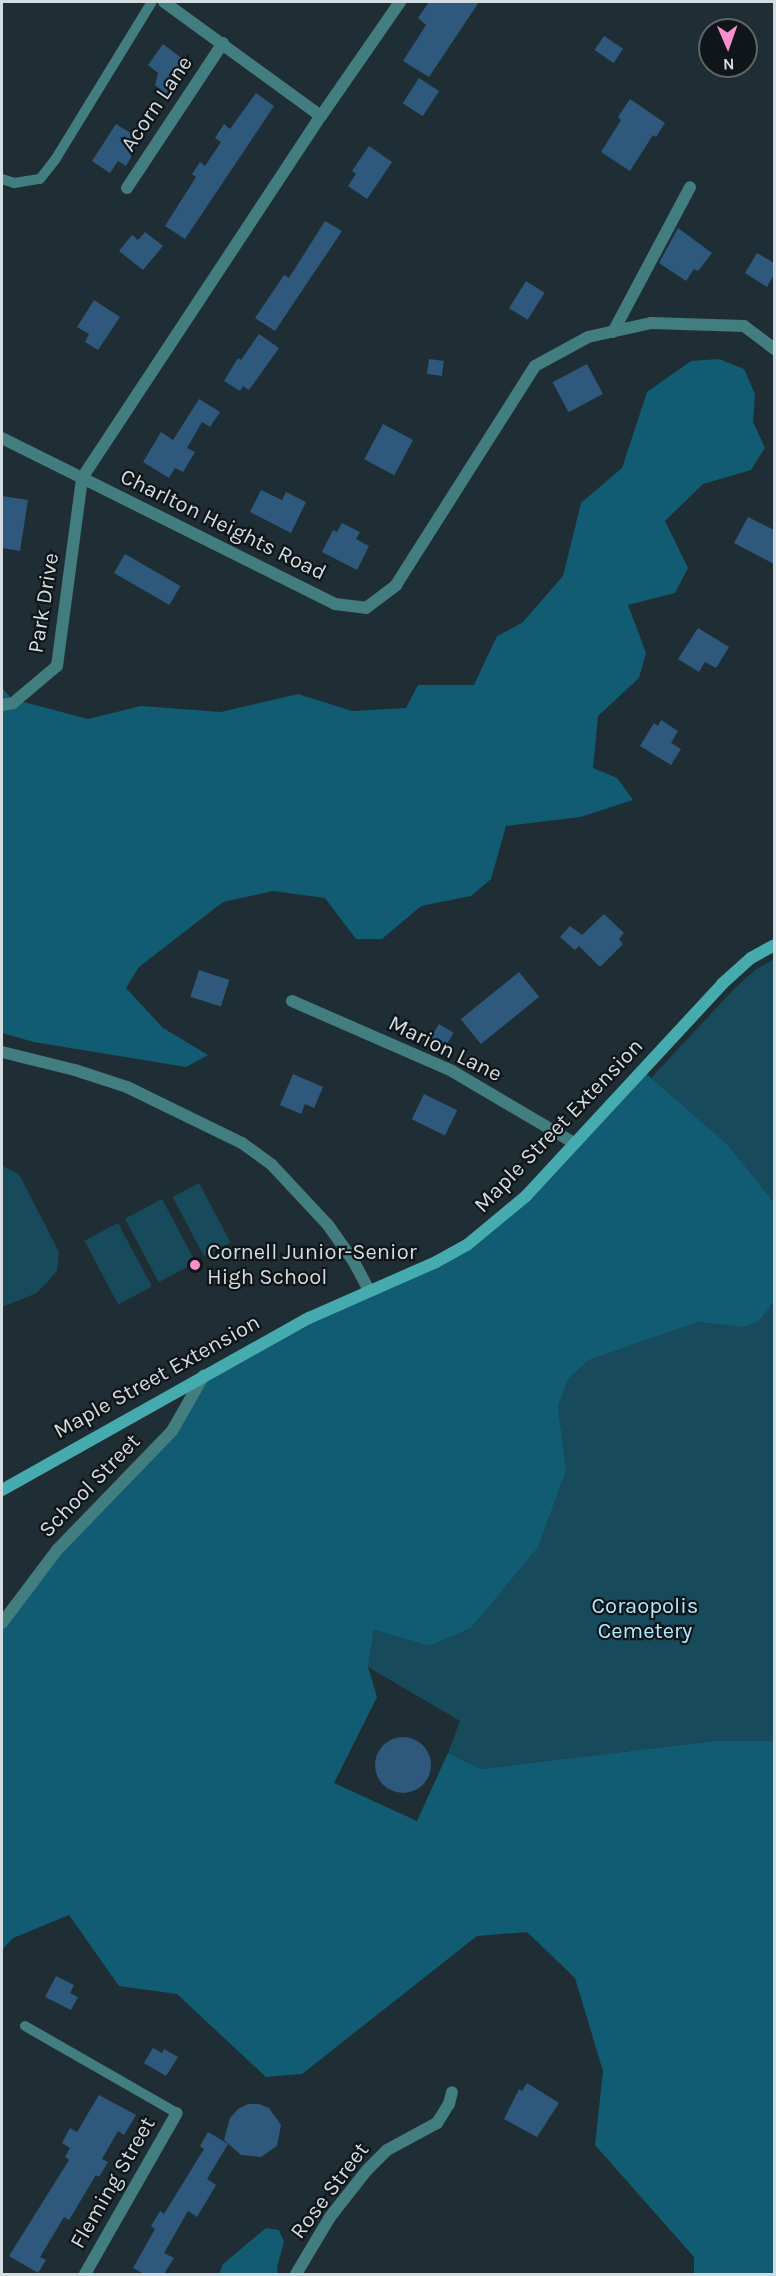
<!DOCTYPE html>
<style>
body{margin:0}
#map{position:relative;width:776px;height:2276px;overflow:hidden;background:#1f2e34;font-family:Karla,sans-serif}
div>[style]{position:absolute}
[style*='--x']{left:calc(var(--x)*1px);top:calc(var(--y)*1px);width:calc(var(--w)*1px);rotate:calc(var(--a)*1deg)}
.green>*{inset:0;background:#174a5a;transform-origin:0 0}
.forest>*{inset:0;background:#115c72}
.building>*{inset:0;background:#2f587d;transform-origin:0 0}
.round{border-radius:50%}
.lane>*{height:10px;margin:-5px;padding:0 5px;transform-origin:5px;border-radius:5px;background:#427d7f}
.street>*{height:12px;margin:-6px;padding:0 6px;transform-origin:6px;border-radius:6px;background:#427d7f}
.secondary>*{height:12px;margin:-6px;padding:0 6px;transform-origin:6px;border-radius:6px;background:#46abaf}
.dots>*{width:16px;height:16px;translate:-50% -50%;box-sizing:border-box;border:3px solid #0f1518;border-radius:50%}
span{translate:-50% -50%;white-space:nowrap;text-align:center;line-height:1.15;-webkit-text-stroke:4.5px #0f1518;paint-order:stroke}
.street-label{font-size:22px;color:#d3dce0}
.poi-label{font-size:22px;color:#d3dce0}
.left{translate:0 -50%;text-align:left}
.park-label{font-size:22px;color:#b0e8fd}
.frame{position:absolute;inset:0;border:3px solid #d3dce0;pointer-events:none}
.north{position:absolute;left:698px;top:18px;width:60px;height:60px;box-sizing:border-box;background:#0f1518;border:2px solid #5d6568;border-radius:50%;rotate:178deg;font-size:16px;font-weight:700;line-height:24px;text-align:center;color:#d3dce0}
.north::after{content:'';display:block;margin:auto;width:21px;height:27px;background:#f890cc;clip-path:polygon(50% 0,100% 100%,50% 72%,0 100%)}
</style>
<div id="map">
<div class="green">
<div style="clip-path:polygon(774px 959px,774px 1202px,728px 1145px,651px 1078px,735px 988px,755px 970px)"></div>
<div style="clip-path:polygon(2px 1166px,19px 1174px,59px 1252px,57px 1271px,37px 1293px,2px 1307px)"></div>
<div style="left:199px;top:1183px;width:67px;height:30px;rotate:62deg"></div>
<div style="left:162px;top:1199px;width:72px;height:42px;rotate:62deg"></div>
<div style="left:118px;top:1223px;width:72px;height:38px;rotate:62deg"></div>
<div style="clip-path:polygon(774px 1302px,774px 1741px,713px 1741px,481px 1769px,448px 1753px,460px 1721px,368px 1667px,374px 1630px,430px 1646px,471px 1628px,503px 1587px,566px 1470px,558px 1406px,569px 1378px,589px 1360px,698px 1322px,744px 1327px,759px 1321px)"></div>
</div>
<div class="forest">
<div style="clip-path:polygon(719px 359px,744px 369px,755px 394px,753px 422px,765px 448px,751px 470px,703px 484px,665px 521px,688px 568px,675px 593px,628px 605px,646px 653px,639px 678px,598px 716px,593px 768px,617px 778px,633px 800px,580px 817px,506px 826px,491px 879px,471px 896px,421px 906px,382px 939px,356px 939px,325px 898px,273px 891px,223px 902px,139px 967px,126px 988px,163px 1028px,208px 1055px,186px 1067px,34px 1042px,2px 1033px,2px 688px,12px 699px,88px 719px,141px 706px,221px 712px,298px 694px,352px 711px,406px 708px,418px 685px,474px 685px,497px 636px,522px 623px,563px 576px,581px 503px,622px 468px,647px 392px,691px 361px)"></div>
<div style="clip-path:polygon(642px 1070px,728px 1145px,774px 1202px,774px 1302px,759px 1321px,744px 1327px,698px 1322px,589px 1360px,569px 1378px,558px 1406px,566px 1470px,538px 1547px,471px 1628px,430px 1646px,374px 1630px,368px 1667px,377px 1697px,334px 1783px,417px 1821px,448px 1753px,481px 1769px,713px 1741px,774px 1741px,774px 2274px,694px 2274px,694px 2257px,595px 2145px,603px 2071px,575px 1978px,527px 1932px,477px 1936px,302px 2074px,266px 2077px,177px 1994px,119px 1986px,69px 1915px,13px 1938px,2px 1950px,2px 1623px,11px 1610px,154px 1452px,204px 1375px,485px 1232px)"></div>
<div style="clip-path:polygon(266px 2228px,279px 2230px,284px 2242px,277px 2267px,278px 2274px,219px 2274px,223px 2264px)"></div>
</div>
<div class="building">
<div style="clip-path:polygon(429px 2px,479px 2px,429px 77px,403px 61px,426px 25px,418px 18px)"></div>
<div style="left:604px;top:36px;width:23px;height:17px;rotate:34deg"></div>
<div style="clip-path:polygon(163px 44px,188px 63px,166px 94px,155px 85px,158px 73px,148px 65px)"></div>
<div style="left:419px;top:78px;width:24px;height:30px;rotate:33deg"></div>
<div style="clip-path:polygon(256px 93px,274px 106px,185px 239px,165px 226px,196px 177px,192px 174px,200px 162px,205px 166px,221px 142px,215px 138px,224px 124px,230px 129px)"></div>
<div style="clip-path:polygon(630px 99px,665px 123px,656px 137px,653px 135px,630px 171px,601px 152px,621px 120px,618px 117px)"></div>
<div style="clip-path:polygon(116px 124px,134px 135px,126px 147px,134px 152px,126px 166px,118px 161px,110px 173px,92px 161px)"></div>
<div style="clip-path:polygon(369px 146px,392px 162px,367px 199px,348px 186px,356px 174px,352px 171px)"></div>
<div style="clip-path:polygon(325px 221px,342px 231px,275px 331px,255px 318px,284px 275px,289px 278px)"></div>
<div style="clip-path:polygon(678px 228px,712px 253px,698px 271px,694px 269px,686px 281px,659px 263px)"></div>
<div style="clip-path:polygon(145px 232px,163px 246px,143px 270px,119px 251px,132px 235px,138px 240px)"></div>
<div style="clip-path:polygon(757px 253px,774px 263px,774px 274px,767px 287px,745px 273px)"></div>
<div style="left:526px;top:281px;width:22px;height:32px;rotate:32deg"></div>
<div style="clip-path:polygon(94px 300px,120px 317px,98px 350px,85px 342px,89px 334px,77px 327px)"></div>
<div style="clip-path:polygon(259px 334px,279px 348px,249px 390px,243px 386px,240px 391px,224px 381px,238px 358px,241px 360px)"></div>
<div style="left:429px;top:359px;width:15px;height:15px;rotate:8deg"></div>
<div style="left:587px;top:364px;width:34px;height:39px;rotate:62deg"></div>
<div style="clip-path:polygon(199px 399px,220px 412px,210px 427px,202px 422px,187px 448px,195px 452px,183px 472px,175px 468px,169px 478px,143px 462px,161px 432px,173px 440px)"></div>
<div style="left:383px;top:424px;width:34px;height:40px;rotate:28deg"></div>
<div style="clip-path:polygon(261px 490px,282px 500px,286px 492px,306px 502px,291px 533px,250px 512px)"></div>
<div style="clip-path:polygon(2px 496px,28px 500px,20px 551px,2px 548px)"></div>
<div style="clip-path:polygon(748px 517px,774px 530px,774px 564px,734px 543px)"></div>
<div style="clip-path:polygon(342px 523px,360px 532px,356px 539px,369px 546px,357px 570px,322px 552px,333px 530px,337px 532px)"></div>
<div style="left:125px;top:554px;width:64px;height:22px;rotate:30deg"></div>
<div style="clip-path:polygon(698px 628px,729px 647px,716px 668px,705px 662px,699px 672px,678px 659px)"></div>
<div style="clip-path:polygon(661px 720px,678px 731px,671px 743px,681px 749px,671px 765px,640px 746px,654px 723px,658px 726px)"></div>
<div style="clip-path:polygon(604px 914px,624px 933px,619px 939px,623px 944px,600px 967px,579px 946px,575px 950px,560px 937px,570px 926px,582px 935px)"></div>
<div style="left:199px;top:970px;width:32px;height:28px;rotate:18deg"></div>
<div style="left:519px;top:972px;width:32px;height:75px;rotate:51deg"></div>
<div style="left:439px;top:1024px;width:17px;height:16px;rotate:31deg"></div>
<div style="clip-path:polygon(293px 1074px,323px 1087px,314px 1108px,305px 1104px,301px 1114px,280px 1105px)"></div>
<div style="left:424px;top:1094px;width:37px;height:28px;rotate:26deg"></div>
<div class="round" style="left:375px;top:1737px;width:56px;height:56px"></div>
<div style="clip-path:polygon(56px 1976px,74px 1985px,70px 1993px,78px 1997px,71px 2010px,45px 1997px)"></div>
<div style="clip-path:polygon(153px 2048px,162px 2053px,164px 2049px,178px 2057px,166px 2076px,144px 2063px)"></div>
<div style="clip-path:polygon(527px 2083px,559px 2103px,537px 2137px,504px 2119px,519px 2089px,522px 2091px)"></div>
<div style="clip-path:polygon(99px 2095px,136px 2115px,124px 2135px,118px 2131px,102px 2159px,108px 2162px,99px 2177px,96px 2175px,69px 2220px,64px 2217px,40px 2257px,46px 2260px,38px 2273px,9px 2256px,69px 2160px,65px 2157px,70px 2148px,62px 2143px,70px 2128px,77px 2132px)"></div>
<div style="clip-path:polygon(248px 2104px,259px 2104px,269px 2108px,281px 2125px,277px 2146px,261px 2157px,241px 2155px,224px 2140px,230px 2118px,238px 2109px)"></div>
<div style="clip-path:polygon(208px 2132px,228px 2144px,207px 2179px,216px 2185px,197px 2217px,188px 2211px,164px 2253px,174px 2258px,164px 2274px,144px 2274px,133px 2268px,155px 2229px,151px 2226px,160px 2211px,164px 2214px,204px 2149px,200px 2146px)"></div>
</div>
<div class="lane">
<div style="--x:2;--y:179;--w:13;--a:18"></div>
<div style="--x:14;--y:183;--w:26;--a:-9"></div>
<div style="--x:40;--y:179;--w:24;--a:-52"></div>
<div style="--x:55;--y:160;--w:185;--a:-58.5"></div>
<div style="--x:25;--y:2026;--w:175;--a:29.8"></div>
</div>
<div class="street">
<div style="--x:164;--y:2;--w:194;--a:36"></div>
<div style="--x:127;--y:188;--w:174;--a:-56.5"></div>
<div style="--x:613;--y:332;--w:164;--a:-62"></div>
<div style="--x:2;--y:438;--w:372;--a:26.5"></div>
<div style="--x:335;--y:604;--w:31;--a:7"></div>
<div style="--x:366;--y:608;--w:38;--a:-37"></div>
<div style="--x:396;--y:585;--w:259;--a:-57.6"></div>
<div style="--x:535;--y:366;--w:60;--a:-28.7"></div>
<div style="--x:588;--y:337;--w:65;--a:-12.5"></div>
<div style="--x:651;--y:323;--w:93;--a:1.8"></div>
<div style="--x:744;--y:326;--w:38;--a:37"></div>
<div style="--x:2;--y:705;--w:11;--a:-10"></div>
<div style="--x:13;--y:703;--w:57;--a:-40.1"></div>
<div style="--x:57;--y:666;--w:190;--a:-82.4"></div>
<div style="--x:82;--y:478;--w:434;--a:-56.6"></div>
<div style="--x:321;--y:116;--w:139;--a:-55.3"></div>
<div style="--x:292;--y:1001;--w:175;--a:23.6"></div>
<div style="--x:452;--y:1071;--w:142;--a:30.5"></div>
<div style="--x:2;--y:1052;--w:75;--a:13.9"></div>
<div style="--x:75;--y:1070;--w:55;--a:18.1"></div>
<div style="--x:127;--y:1087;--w:128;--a:26"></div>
<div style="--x:242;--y:1143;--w:37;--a:36"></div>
<div style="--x:272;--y:1165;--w:82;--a:47"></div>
<div style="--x:328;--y:1225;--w:45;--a:54.9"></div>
<div style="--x:354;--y:1262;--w:32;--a:62"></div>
<div style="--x:2;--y:1623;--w:91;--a:-53"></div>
<div style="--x:57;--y:1550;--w:165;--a:-46"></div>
<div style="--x:172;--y:1431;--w:64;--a:-60.3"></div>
<div style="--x:85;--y:2274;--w:185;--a:-60.3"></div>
<div style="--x:296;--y:2274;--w:66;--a:-59.2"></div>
<div style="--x:330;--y:2217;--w:60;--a:-51.8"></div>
<div style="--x:367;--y:2170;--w:28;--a:-45"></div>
<div style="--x:387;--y:2150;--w:57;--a:-28.4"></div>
<div style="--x:437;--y:2123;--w:22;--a:-58"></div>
<div style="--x:449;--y:2104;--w:12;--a:-76"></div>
</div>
<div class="secondary">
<div style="--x:2;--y:1490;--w:352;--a:-29.3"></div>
<div style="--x:309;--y:1318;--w:139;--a:-23.8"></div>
<div style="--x:436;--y:1262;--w:35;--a:-29"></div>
<div style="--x:467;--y:1245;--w:77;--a:-39.7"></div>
<div style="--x:526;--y:1196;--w:289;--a:-47.2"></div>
<div style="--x:722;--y:984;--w:39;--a:-42"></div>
<div style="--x:751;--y:958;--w:26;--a:-29"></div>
</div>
<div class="dots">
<div style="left:195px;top:1265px;background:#f890cc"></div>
</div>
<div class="street-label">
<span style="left:157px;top:104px;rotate:-56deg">Acorn Lane</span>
<span style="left:223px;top:525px;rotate:26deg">Charlton Heights Road</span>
<span style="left:44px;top:603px;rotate:-81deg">Park Drive</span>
<span style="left:445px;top:1049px;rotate:26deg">Marion Lane</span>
<span style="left:559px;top:1126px;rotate:-46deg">Maple Street Extension</span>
<span style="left:157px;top:1377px;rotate:-29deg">Maple Street Extension</span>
<span style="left:90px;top:1486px;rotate:-46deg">School Street</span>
<span style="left:113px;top:2183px;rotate:-60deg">Fleming Street</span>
<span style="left:330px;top:2191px;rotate:-53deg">Rose Street</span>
</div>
<div class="poi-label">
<span class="left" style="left:207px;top:1265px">Cornell Junior-Senior<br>High School</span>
</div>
<div class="park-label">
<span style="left:645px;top:1619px">Coraopolis<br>Cemetery</span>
</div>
<div class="frame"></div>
<div class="north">N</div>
</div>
